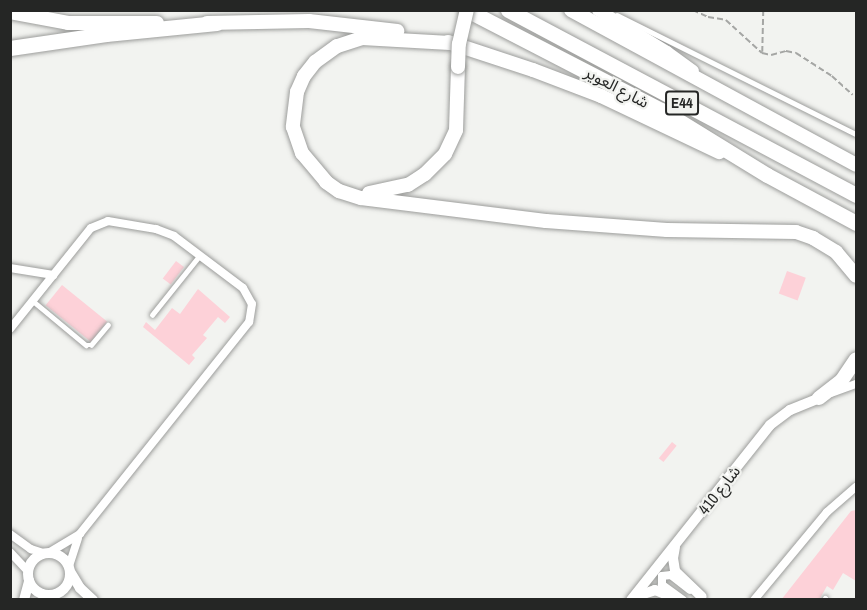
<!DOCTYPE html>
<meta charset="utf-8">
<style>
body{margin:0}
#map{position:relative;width:867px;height:610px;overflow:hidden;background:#f2f3f0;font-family:"Archivo Narrow","Noto Sans Arabic",sans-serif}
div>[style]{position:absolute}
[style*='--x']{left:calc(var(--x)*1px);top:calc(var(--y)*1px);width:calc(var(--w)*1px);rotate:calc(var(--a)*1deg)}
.building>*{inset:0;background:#fdd1d8;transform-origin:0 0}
.path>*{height:1.5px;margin-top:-0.75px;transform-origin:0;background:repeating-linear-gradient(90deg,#a5a6a4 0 6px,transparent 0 9px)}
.roads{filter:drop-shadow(0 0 2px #9c9d9b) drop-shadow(0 0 2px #9c9d9b)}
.service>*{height:4.5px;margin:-2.25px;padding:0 2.25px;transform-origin:2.25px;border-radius:2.25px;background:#fff}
.minor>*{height:8px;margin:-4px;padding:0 4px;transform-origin:4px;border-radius:4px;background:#fff}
.tertiary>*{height:10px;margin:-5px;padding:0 5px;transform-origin:5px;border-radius:5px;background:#fff}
.tertiary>.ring{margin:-5px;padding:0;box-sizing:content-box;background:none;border:10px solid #fff;border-radius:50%}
.secondary>*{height:12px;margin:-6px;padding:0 6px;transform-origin:6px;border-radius:6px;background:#fff}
.primary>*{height:14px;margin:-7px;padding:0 7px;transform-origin:7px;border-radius:7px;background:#fff}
.motorway>*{height:15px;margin:-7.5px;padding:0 7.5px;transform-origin:7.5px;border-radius:7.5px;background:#fff}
.bridges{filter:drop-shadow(0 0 2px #9c9d9b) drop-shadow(0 0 2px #9c9d9b)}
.primary-bridge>*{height:14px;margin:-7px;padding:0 7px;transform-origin:7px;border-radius:7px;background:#fff}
span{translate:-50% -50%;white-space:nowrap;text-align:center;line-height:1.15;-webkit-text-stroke:4.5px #f2f3f0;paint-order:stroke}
.shield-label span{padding:2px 4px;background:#f2f3f0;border:2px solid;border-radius:4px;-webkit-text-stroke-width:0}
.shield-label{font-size:15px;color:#252625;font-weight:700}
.street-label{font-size:16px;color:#252625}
.frame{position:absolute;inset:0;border:12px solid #252625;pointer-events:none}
</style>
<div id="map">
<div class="building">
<div style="left:176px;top:261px;width:10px;height:22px;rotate:37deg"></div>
<div style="left:787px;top:271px;width:20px;height:24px;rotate:20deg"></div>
<div style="left:62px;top:285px;width:58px;height:26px;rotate:39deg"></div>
<div style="clip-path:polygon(198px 289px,230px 317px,225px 323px,218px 317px,203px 335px,207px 338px,192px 355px,195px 358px,189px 365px,143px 327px,146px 322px,155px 330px,172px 308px,180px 314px)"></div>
<div style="left:672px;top:442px;width:6px;height:21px;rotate:39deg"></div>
<div style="clip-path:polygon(856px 510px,856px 581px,843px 573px,833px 590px,827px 586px,819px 600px,781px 600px,851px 511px)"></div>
</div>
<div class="path">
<div style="--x:693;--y:10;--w:17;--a:25"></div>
<div style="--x:708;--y:17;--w:18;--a:9"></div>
<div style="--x:726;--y:20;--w:49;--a:42.5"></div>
<div style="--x:762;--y:53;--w:9;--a:13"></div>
<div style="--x:771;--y:55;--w:16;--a:-15"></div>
<div style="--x:786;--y:51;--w:10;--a:11"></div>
<div style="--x:796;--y:53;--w:43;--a:32.6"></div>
<div style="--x:832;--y:76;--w:28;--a:42"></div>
<div style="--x:762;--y:52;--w:42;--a:-88.6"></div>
</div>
<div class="roads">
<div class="service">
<div style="--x:617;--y:15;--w:267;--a:26.5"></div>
<div style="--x:33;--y:301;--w:69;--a:39.7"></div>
<div style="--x:86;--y:345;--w:5;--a:0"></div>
<div style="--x:91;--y:345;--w:26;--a:-50"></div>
<div style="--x:152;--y:315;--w:77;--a:-51.3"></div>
<div style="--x:824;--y:600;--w:2;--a:-63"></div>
</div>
<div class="minor">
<div style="--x:10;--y:268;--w:44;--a:9.2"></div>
<div style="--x:10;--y:329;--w:129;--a:-51.3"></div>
<div style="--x:91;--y:228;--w:18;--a:-22"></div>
<div style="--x:108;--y:221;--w:49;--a:9.5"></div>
<div style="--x:156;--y:229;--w:19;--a:21"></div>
<div style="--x:174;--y:236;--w:86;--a:37"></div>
<div style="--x:243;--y:288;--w:18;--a:61"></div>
<div style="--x:252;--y:304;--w:18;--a:99"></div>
<div style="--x:249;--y:322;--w:271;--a:128.6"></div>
<div style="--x:80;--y:534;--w:35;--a:149"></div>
<div style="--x:831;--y:393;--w:27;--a:-20"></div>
<div style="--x:10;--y:534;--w:26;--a:36"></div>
<div style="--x:31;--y:549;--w:13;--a:18"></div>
<div style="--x:10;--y:552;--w:26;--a:47"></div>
<div style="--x:69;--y:566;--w:29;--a:-72"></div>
<div style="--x:683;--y:600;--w:26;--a:-144"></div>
<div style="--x:662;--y:585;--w:9;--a:-90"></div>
<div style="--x:662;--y:576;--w:9;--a:-6"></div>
<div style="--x:671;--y:575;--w:24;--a:38"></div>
<div style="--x:754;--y:600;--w:114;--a:-50.3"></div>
<div style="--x:827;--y:512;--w:38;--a:-41"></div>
</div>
<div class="tertiary">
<div style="--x:675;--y:547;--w:11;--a:100"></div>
<div style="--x:673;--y:558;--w:13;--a:81"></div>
<div style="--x:675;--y:571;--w:37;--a:44"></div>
<div class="ring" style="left:28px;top:553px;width:32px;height:32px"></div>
<div style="--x:71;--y:573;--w:17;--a:59"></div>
<div style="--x:80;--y:588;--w:18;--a:43"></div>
<div style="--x:637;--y:596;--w:19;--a:-18"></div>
<div style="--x:655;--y:590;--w:25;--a:23"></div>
<div style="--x:24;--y:600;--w:20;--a:-75"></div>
<div style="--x:631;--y:600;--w:223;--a:-51.5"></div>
<div style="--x:770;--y:425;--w:25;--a:-37"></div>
<div style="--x:790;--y:410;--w:31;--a:-22"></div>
</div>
<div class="secondary">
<div style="--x:598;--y:10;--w:81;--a:31.3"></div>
<div style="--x:667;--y:52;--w:32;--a:36"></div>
</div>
<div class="primary">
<div style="--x:571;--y:10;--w:324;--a:28.5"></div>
<div style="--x:10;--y:12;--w:59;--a:10.7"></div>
<div style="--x:68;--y:23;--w:89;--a:0"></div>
<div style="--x:207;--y:23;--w:102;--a:-1.1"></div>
<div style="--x:309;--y:21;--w:89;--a:6.5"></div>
<div style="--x:448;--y:42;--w:89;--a:18.2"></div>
<div style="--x:533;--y:70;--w:73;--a:20.9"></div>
<div style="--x:601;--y:96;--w:131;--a:25.4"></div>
<div style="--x:450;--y:43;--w:88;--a:-176.7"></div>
<div style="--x:362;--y:38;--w:26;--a:162"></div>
<div style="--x:337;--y:46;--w:27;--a:144"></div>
<div style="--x:315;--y:62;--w:18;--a:128"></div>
<div style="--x:304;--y:76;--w:17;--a:114"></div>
<div style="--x:297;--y:92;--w:35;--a:97"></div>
<div style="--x:293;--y:127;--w:28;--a:71"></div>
<div style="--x:302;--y:153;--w:38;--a:50"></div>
<div style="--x:326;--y:182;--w:16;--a:35"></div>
<div style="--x:339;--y:191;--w:23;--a:18"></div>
<div style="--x:361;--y:198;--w:186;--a:7.1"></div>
<div style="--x:546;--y:221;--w:121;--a:4.3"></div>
<div style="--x:667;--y:230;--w:129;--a:0.9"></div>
<div style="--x:796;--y:232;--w:18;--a:19"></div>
<div style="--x:813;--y:238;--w:27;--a:31"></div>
<div style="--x:836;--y:252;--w:31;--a:50"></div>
<div style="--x:369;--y:193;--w:40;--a:-12"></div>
<div style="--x:408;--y:185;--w:20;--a:-33"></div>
<div style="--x:425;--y:174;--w:28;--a:-45"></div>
<div style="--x:445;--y:154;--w:26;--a:-65"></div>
<div style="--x:456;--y:130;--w:63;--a:-88.2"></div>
<div style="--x:819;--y:398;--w:29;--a:-38"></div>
<div style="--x:842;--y:380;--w:25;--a:-56"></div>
</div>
<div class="motorway">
<div style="--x:467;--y:10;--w:218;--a:27.3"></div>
<div style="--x:661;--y:110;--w:124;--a:31.5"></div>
<div style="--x:767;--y:175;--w:101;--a:28.3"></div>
<div style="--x:508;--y:10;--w:394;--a:28"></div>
<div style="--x:10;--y:48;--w:97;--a:-8.3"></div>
<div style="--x:106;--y:34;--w:111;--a:-5.7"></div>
</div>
</div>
<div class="bridges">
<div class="primary-bridge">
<div style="--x:458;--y:67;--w:23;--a:-88"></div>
<div style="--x:459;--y:44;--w:35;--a:-77"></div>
</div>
</div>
<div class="shield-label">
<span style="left:682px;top:103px">E44</span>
</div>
<div class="street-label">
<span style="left:617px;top:87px;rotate:28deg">شارع العوير</span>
<span style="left:719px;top:490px;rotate:-52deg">شارع 410</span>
</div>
<div class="frame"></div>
</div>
